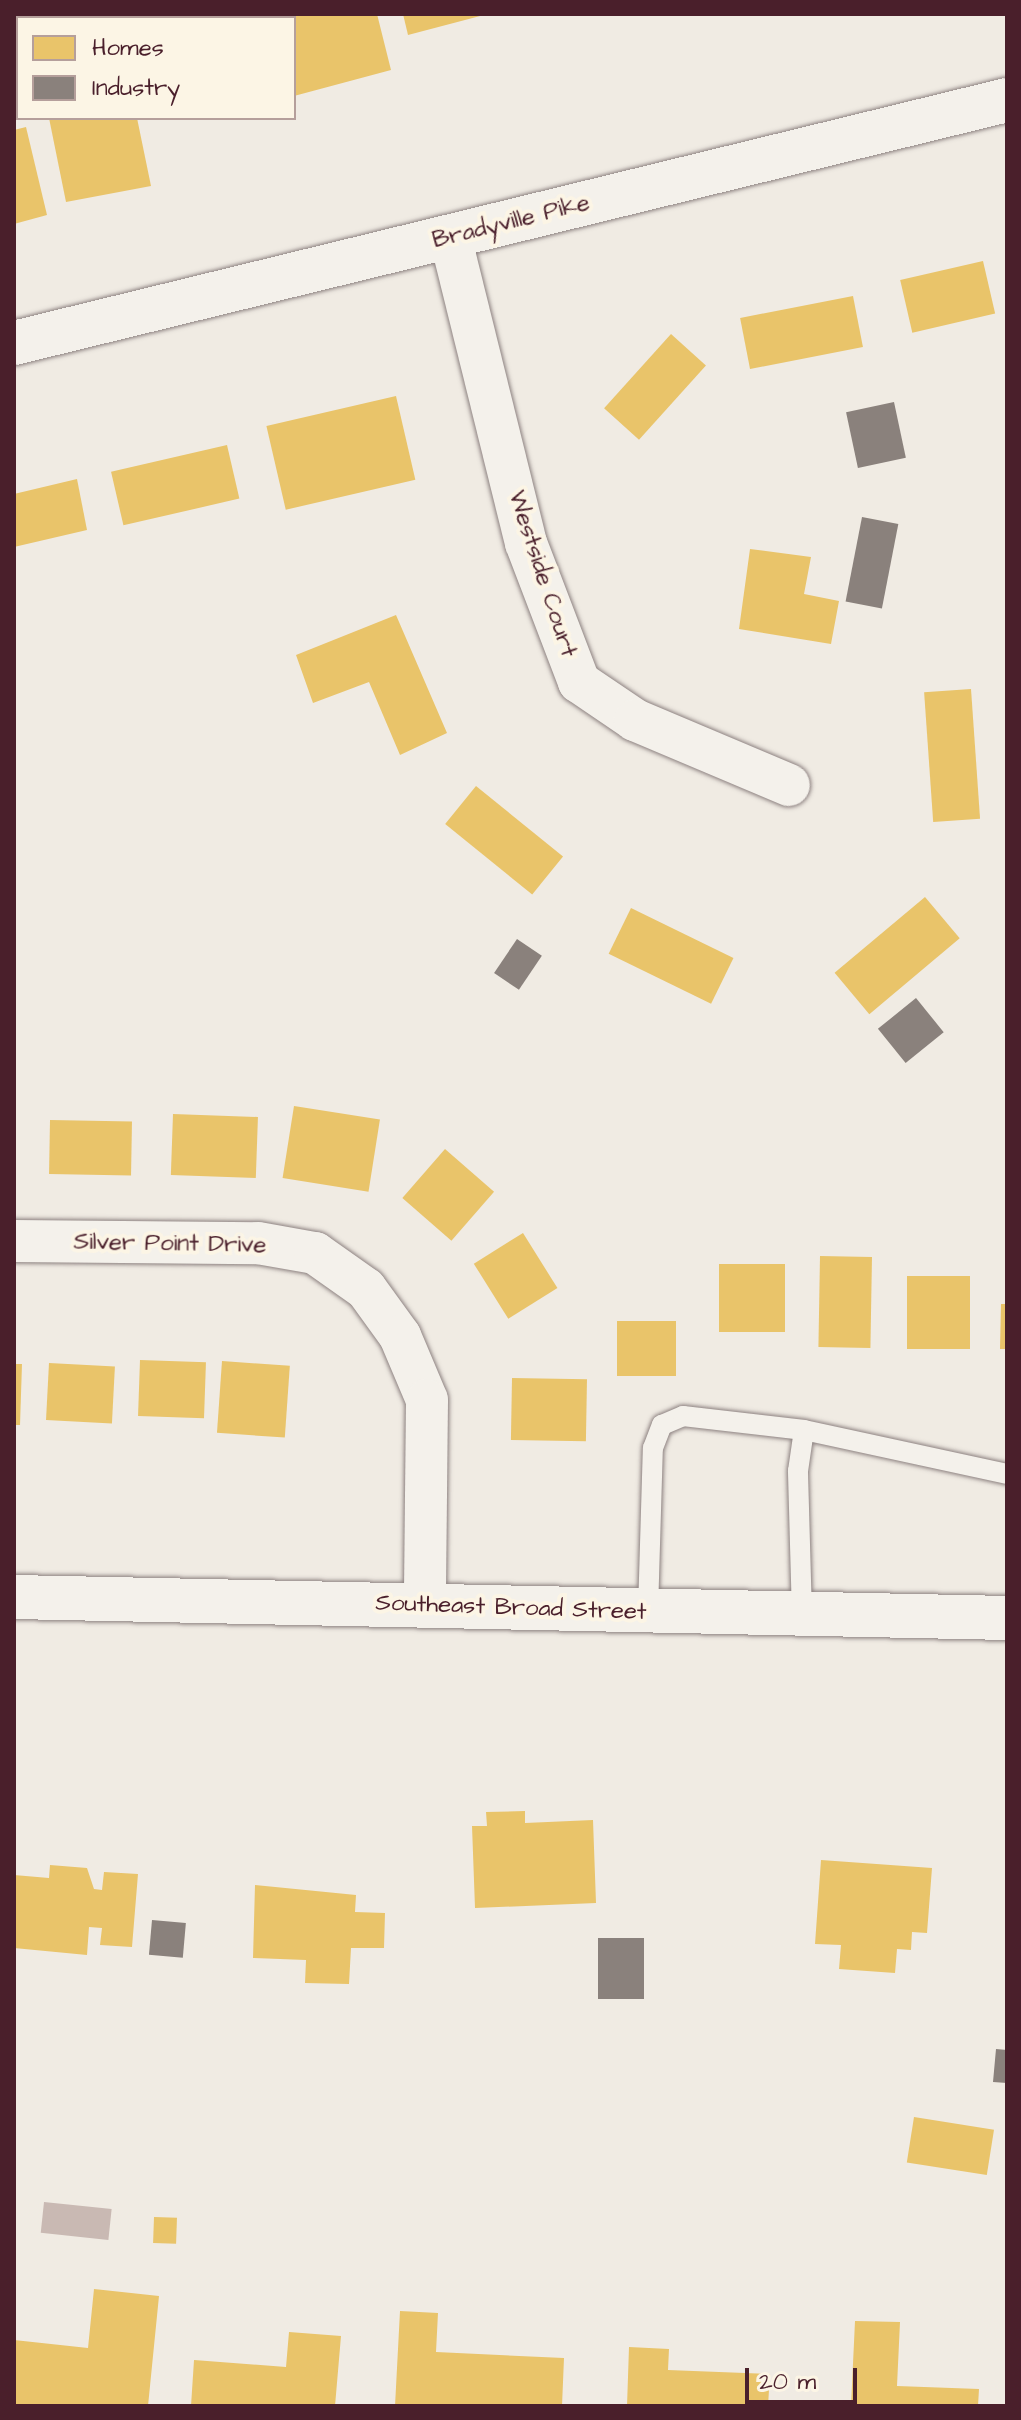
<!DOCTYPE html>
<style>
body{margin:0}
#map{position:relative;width:1021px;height:2420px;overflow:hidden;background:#f0ebe3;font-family:"Architects Daughter",sans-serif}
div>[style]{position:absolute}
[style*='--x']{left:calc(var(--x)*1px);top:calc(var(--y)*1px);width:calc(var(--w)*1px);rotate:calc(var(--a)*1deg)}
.water>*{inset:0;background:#c9b9b3;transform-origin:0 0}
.homes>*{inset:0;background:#e9c46a;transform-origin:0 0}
.industry>*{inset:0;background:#8a817c;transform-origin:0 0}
.roads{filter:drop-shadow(0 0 2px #8d8281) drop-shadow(0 0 2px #8d8281)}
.lane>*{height:20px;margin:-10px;padding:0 10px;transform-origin:10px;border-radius:10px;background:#f4f1eb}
.street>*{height:42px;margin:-21px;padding:0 21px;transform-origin:21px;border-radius:21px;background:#f4f1eb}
.secondary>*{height:44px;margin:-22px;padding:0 22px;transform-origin:22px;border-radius:22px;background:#f4f1eb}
.primary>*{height:44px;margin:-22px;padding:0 22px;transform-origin:22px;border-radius:22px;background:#f4f1eb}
span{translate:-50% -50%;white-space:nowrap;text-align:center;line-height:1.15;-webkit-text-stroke:8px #fcf5e5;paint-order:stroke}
.street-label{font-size:24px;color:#4a1f2b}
.frame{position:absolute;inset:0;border:16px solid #4a1f2b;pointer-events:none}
.legend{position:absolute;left:16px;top:16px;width:280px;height:104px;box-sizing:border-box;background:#fcf5e5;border:2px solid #b59f9b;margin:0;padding:10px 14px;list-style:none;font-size:24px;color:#4a1f2b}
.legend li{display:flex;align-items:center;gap:16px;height:40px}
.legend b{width:40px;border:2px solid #b59f9b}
.scale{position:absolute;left:745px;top:2368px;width:112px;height:36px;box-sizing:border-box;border:4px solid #4a1f2b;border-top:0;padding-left:10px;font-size:24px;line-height:28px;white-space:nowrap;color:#4a1f2b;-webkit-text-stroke:6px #fcf5e5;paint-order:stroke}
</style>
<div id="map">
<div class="water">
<div style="left:44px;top:2202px;width:68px;height:31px;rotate:6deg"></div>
</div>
<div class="homes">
<div style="left:28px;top:14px;width:88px;height:4px"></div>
<div style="clip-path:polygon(249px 14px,377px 14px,391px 70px,294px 96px,294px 18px)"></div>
<div style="clip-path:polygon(403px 14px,484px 14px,484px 15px,408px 35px)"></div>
<div style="clip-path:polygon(49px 118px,137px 118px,151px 186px,66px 202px)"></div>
<div style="clip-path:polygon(26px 127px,47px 215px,14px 224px,14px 130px)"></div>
<div style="left:983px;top:261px;width:54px;height:85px;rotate:77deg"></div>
<div style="left:853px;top:296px;width:52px;height:115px;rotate:79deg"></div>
<div style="left:671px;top:334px;width:47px;height:100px;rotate:42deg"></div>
<div style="left:396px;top:396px;width:86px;height:133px;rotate:77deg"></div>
<div style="left:227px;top:445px;width:55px;height:119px;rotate:77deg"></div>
<div style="clip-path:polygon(77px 479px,87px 530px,14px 547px,14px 494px)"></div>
<div style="clip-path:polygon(750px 549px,811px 557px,804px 594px,839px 601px,831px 644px,739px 629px)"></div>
<div style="clip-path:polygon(396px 615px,447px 733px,400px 755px,369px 682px,313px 703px,296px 655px)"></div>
<div style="left:971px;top:689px;width:130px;height:47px;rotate:86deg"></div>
<div style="left:476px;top:786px;width:112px;height:49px;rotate:39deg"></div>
<div style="left:925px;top:897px;width:54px;height:118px;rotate:50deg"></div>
<div style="left:631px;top:908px;width:114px;height:51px;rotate:26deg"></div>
<div style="left:294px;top:1106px;width:87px;height:73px;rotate:9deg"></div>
<div style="left:173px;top:1114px;width:85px;height:61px;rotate:2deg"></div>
<div style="left:50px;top:1120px;width:82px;height:54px;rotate:1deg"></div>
<div style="left:445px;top:1149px;width:65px;height:65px;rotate:41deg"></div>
<div style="left:523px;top:1233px;width:65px;height:58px;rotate:58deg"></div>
<div style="left:820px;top:1256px;width:52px;height:91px;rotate:1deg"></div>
<div style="left:719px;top:1264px;width:66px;height:68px"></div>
<div style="left:907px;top:1276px;width:63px;height:73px"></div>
<div style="clip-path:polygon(1001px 1304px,1007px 1304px,1007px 1349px,1000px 1349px)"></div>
<div style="left:617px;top:1321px;width:59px;height:55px"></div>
<div style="left:140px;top:1360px;width:66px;height:56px;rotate:2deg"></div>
<div style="left:222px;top:1361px;width:68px;height:72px;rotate:4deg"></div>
<div style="left:49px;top:1363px;width:66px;height:57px;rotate:3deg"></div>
<div style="clip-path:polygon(14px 1364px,22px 1364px,20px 1425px,14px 1425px)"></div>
<div style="left:512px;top:1378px;width:75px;height:62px;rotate:1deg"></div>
<div style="clip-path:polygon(525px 1811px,525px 1823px,593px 1820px,596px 1903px,475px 1908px,472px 1826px,487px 1826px,486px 1812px)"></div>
<div style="clip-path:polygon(821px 1860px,932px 1868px,927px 1933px,912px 1932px,911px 1950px,897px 1949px,895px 1973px,839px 1969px,841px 1945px,815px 1944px)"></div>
<div style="clip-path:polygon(50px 1865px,87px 1868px,94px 1889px,102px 1890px,104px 1872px,138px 1874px,132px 1947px,100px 1945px,102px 1928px,89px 1927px,87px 1955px,14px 1948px,14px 1875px,49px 1878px)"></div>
<div style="clip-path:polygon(255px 1885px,356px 1895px,355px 1912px,385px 1913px,384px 1948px,351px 1948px,349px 1984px,305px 1983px,306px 1960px,253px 1958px)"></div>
<div style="left:914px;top:2117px;width:81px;height:46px;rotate:9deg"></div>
<div style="left:154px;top:2217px;width:23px;height:26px;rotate:2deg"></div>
<div style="clip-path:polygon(94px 2289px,159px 2296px,148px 2406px,14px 2404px,14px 2340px,88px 2348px)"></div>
<div style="clip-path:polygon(400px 2311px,438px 2313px,436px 2352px,564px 2358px,562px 2406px,395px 2406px)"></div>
<div style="clip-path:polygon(855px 2321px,900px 2322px,897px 2386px,979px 2389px,978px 2406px,851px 2406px)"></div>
<div style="clip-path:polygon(289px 2332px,341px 2336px,335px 2406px,191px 2406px,194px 2360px,286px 2367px)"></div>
<div style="clip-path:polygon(629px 2347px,669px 2349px,668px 2370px,770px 2374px,768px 2406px,627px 2406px)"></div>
</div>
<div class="industry">
<div style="left:894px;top:402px;width:57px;height:49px;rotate:78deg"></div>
<div style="left:862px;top:517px;width:37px;height:86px;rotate:11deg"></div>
<div style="left:517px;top:939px;width:30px;height:41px;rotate:34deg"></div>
<div style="left:916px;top:998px;width:44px;height:49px;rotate:51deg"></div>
<div style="left:152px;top:1920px;width:34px;height:35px;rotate:5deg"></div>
<div style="left:598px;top:1938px;width:46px;height:61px"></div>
<div style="clip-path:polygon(996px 2049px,1007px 2050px,1007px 2083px,993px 2082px)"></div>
</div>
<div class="roads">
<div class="lane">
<div style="--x:648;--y:1612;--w:164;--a:-88.3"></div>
<div style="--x:653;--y:1448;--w:25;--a:-69"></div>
<div style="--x:662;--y:1425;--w:23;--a:-23"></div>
<div style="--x:683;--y:1416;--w:122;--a:6.6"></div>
<div style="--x:804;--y:1430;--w:208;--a:12.2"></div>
<div style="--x:802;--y:1616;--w:145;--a:-91.6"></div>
<div style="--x:798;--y:1471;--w:41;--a:-81.7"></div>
</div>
<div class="street">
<div style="--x:450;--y:236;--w:316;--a:76.1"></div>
<div style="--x:526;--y:543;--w:149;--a:69.1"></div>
<div style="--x:579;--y:682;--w:68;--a:34.2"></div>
<div style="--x:635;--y:720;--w:167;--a:22.9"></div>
<div style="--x:14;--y:1241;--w:244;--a:0.5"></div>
<div style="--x:258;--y:1243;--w:58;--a:10"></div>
<div style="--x:315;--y:1253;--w:62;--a:35.2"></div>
<div style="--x:366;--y:1289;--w:58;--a:54.1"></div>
<div style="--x:400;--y:1336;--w:69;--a:67.1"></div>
<div style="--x:427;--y:1400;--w:205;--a:90.6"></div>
</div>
<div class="secondary">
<div style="--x:14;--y:343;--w:1022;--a:-13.75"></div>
</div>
<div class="primary">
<div style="--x:14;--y:1597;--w:993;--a:1.21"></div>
</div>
</div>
<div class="street-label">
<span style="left:511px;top:222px;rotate:-14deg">Bradyville Pike</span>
<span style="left:542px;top:574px;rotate:72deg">Westside Court</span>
<span style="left:170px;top:1244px;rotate:1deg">Silver Point Drive</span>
<span style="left:511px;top:1608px;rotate:2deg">Southeast Broad Street</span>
</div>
<div class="frame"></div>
<ul class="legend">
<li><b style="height:22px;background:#e9c46a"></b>Homes</li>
<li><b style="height:22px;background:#8a817c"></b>Industry</li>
</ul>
<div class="scale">20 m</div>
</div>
